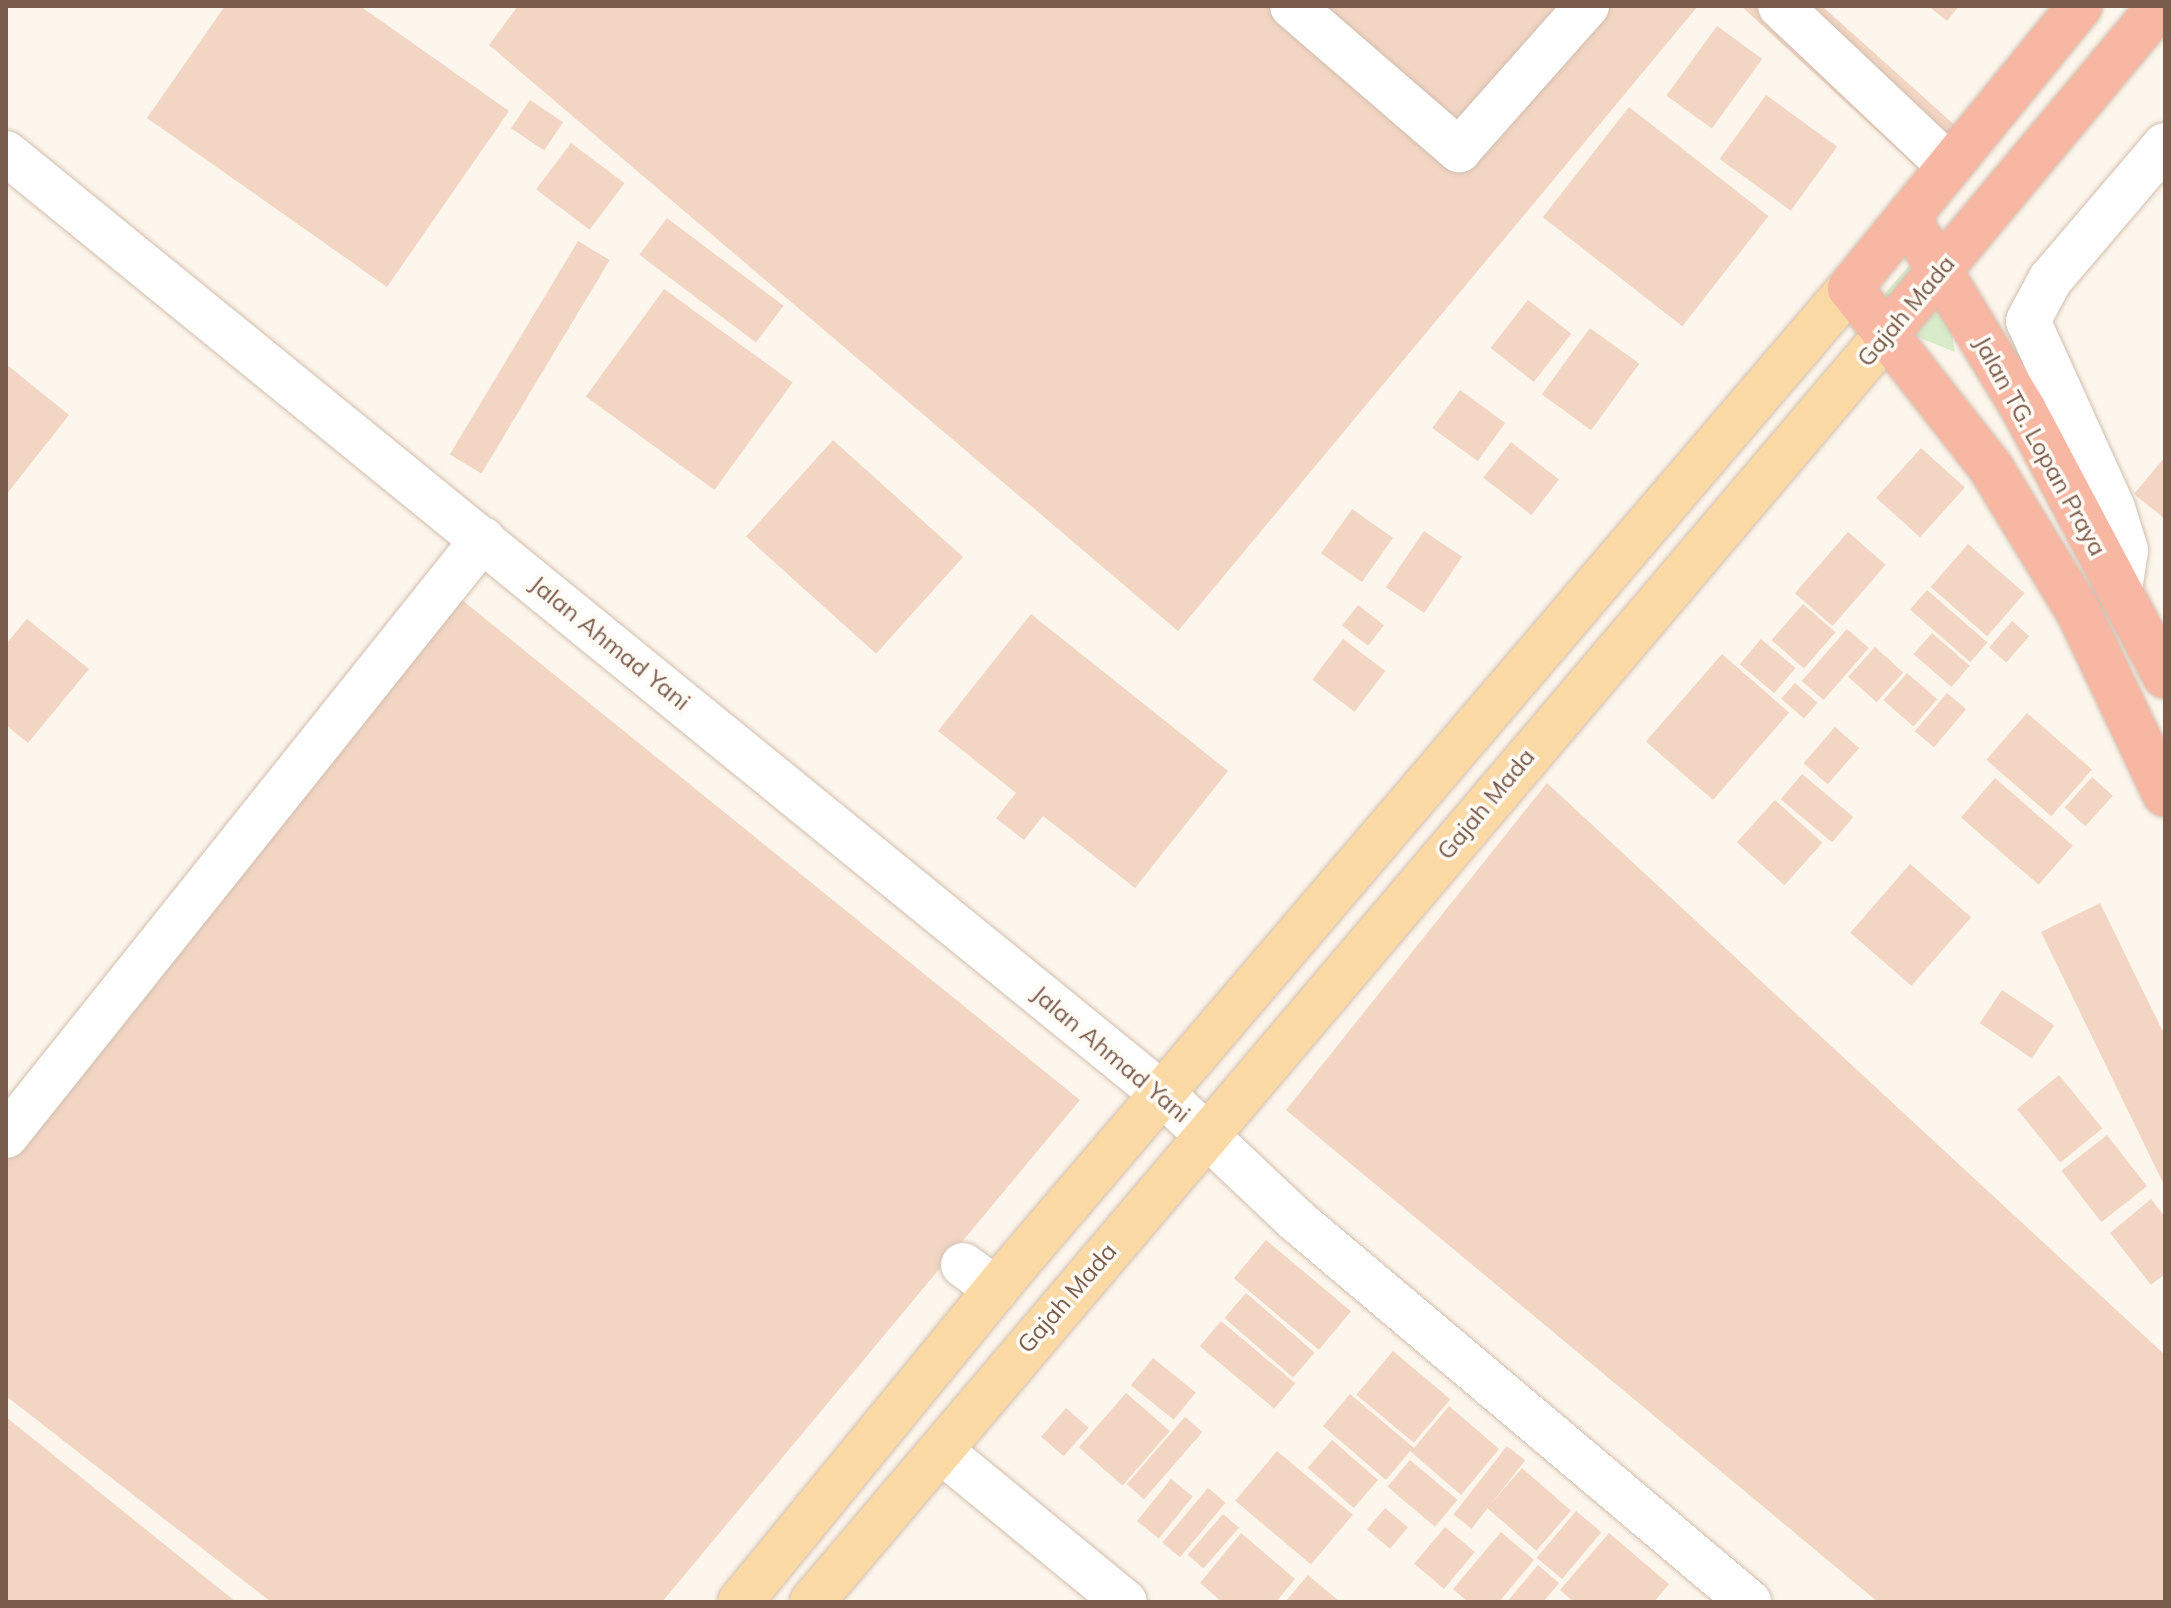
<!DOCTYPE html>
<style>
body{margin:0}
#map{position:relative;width:2171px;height:1608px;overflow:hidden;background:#fdf6ec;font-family:Mulish,sans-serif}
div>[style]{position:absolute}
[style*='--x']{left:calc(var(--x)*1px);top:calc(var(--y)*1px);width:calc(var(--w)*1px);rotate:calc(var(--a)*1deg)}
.green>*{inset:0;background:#d8ecc9}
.building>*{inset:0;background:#f3d5c3;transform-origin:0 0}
.roads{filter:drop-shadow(0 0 2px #d1beb0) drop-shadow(0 0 2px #d1beb0)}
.minor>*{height:44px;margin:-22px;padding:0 22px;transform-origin:22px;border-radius:22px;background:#fff}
.major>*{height:44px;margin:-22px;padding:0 22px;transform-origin:22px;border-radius:22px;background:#fbd9a5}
.highway>*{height:44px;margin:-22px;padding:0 22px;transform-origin:22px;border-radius:22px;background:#f7b7a3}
span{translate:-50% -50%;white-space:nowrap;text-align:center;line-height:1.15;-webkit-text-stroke:7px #fffaf3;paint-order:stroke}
.street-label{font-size:24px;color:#7a5c4d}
.frame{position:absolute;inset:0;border:8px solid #7a5c4d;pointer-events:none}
</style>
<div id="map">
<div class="green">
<div style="clip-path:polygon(1933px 238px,1955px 352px,1865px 316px)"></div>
</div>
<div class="building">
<div style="clip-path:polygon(225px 6px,360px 6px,509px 111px,387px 287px,147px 118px)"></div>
<div style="clip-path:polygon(518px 6px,1698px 6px,1178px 631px,489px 45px)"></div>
<div style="clip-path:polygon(1741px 6px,1822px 6px,1958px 128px,1925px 175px)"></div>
<div style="clip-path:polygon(1928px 6px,1959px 6px,1947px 21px)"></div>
<div style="left:1717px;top:26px;width:56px;height:86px;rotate:36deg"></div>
<div style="left:1766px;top:95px;width:88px;height:79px;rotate:36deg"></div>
<div style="left:530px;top:100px;width:40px;height:34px;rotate:34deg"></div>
<div style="left:1629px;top:107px;width:177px;height:140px;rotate:38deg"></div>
<div style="left:571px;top:143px;width:67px;height:58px;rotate:37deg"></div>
<div style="left:667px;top:218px;width:146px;height:46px;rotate:37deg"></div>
<div style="left:578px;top:241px;width:37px;height:249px;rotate:31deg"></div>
<div style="left:664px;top:289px;width:159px;height:133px;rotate:36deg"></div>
<div style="left:1528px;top:300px;width:55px;height:61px;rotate:38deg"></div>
<div style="left:1590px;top:328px;width:61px;height:82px;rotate:36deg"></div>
<div style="clip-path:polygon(6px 364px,69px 415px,6px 495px)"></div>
<div style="left:1460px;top:390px;width:56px;height:47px;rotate:36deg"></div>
<div style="left:833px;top:440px;width:175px;height:130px;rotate:42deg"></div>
<div style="left:1511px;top:442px;width:61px;height:45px;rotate:38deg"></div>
<div style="left:1921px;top:448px;width:59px;height:67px;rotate:42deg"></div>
<div style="clip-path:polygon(2165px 457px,2165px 519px,2134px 494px)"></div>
<div style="left:1352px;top:509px;width:50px;height:54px;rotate:35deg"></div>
<div style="left:1424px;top:531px;width:46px;height:68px;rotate:34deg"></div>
<div style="left:1848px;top:532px;width:50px;height:81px;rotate:41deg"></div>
<div style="left:1968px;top:544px;width:75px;height:57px;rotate:41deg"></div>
<div style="left:1927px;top:590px;width:80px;height:26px;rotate:41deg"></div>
<div style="clip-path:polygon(462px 600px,1080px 1100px,662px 1602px,271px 1602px,6px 1396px,6px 1143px)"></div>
<div style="left:1803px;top:604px;width:43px;height:48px;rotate:41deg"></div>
<div style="left:1358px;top:605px;width:33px;height:26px;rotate:38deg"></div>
<div style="clip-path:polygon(1031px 614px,1228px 771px,1135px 888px,1043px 816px,1024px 840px,996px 818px,1016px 793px,938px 731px)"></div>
<div style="clip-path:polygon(27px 619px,89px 669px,28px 743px,6px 725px,6px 644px)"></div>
<div style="left:2012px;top:621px;width:23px;height:35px;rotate:41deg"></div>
<div style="left:1847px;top:629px;width:29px;height:69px;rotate:41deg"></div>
<div style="left:1932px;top:633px;width:50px;height:28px;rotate:41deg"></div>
<div style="left:1343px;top:639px;width:53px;height:51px;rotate:37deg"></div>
<div style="left:1761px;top:639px;width:45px;height:33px;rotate:40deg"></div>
<div style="left:1875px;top:647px;width:38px;height:40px;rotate:42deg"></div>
<div style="left:1722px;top:654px;width:89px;height:116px;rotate:41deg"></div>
<div style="left:1907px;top:673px;width:40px;height:36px;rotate:41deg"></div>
<div style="left:1795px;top:683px;width:30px;height:21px;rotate:41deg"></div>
<div style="left:1947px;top:693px;width:25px;height:50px;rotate:40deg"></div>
<div style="left:2027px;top:713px;width:86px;height:62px;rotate:41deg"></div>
<div style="left:1835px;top:727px;width:32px;height:48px;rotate:41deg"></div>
<div style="left:1802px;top:774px;width:67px;height:33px;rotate:40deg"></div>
<div style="left:2092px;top:777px;width:28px;height:41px;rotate:42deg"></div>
<div style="left:1995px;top:778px;width:103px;height:52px;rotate:41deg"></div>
<div style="clip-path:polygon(1547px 783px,2165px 1355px,2165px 1602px,1878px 1602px,1286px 1110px)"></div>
<div style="left:1775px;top:800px;width:64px;height:57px;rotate:42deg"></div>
<div style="left:1910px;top:864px;width:81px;height:91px;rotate:41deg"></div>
<div style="clip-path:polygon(2100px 903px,2165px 1036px,2165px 1187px,2041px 932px)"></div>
<div style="left:2002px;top:990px;width:63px;height:40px;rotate:34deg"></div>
<div style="left:2059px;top:1075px;width:69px;height:54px;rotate:51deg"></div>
<div style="left:2107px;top:1135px;width:65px;height:58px;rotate:52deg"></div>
<div style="clip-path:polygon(2151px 1199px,2165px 1217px,2165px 1274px,2151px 1285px,2110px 1233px)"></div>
<div style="left:1266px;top:1240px;width:111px;height:50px;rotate:40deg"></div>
<div style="left:1246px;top:1293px;width:91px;height:33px;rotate:41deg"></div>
<div style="left:1221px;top:1321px;width:97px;height:33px;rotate:40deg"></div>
<div style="left:1393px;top:1351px;width:75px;height:57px;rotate:40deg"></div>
<div style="left:1153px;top:1358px;width:55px;height:35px;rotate:39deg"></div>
<div style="left:1126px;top:1393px;width:58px;height:72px;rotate:41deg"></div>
<div style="clip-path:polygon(1350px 1394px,1414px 1448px,1449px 1406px,1499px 1449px,1461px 1495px,1410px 1451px,1386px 1480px,1323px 1426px)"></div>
<div style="left:1066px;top:1408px;width:30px;height:38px;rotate:41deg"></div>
<div style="clip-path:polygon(6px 1417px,236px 1602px,6px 1602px)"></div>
<div style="left:1185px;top:1417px;width:23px;height:89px;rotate:41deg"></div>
<div style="left:1332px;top:1440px;width:61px;height:37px;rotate:41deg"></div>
<div style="left:1507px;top:1446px;width:23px;height:87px;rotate:38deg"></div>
<div style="left:1277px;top:1451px;width:99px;height:65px;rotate:40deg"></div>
<div style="left:1410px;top:1460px;width:62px;height:35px;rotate:40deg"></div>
<div style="left:1522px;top:1468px;width:65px;height:53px;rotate:41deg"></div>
<div style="left:1171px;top:1479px;width:28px;height:54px;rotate:39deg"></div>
<div style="left:1208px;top:1488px;width:23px;height:71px;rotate:40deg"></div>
<div style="left:1385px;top:1508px;width:30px;height:28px;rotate:40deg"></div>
<div style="left:1576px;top:1511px;width:33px;height:61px;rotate:40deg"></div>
<div style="left:1223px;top:1514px;width:21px;height:54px;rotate:41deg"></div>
<div style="left:1445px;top:1527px;width:39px;height:48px;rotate:40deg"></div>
<div style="clip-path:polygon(1501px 1532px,1534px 1560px,1499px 1602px,1468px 1602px,1453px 1589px)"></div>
<div style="clip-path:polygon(1241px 1533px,1295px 1579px,1276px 1602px,1222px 1602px,1200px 1583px)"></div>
<div style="clip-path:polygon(1609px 1533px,1669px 1584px,1654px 1602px,1574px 1602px,1560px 1590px)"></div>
<div style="clip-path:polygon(1538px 1565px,1559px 1583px,1543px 1602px,1507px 1602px)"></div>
<div style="clip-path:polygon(1308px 1575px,1340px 1602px,1285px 1602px)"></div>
</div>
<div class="roads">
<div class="minor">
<div style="--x:1292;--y:6;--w:221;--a:40.8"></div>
<div style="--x:1459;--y:150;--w:193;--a:-48.4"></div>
<div style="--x:1780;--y:6;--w:233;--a:43.4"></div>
<div style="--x:6;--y:153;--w:1496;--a:39.14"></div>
<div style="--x:1166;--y:1097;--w:179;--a:43.4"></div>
<div style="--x:1296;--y:1220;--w:593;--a:40.14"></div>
<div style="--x:2120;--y:590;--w:40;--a:-81.5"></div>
<div style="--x:2126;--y:550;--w:44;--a:-107.2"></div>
<div style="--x:2113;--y:508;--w:205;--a:-114.4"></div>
<div style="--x:2028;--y:321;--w:47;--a:-61.8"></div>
<div style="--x:2050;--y:280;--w:177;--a:-49.6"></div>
<div style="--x:6;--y:1136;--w:764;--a:-51.38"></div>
<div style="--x:963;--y:1265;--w:41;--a:36"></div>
<div style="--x:941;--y:1451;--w:238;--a:39.4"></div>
</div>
<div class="major">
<div style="--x:740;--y:1602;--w:434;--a:-50.7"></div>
<div style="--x:1015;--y:1266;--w:1286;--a:-49.51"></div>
<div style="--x:812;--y:1602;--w:1660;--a:-49.72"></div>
</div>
<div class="highway">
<div style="--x:2080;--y:6;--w:364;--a:129.2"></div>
<div style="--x:1850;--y:288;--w:229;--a:51.9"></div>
<div style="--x:1991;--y:468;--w:167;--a:58.7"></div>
<div style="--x:2078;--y:611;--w:203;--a:64.6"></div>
<div style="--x:1909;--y:220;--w:222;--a:58.8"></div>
<div style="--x:2024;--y:410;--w:301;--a:62.1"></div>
<div style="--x:1885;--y:336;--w:430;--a:-50.2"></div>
</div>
</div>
<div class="street-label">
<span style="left:1906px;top:311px;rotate:-50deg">Gajah Mada</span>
<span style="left:2040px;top:446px;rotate:61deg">Jalan TG. Lopan Praya</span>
<span style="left:610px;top:643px;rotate:39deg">Jalan Ahmad Yani</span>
<span style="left:1486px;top:804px;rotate:-50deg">Gajah Mada</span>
<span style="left:1111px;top:1054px;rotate:40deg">Jalan Ahmad Yani</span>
<span style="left:1067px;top:1298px;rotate:-49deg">Gajah Mada</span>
</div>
<div class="frame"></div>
</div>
